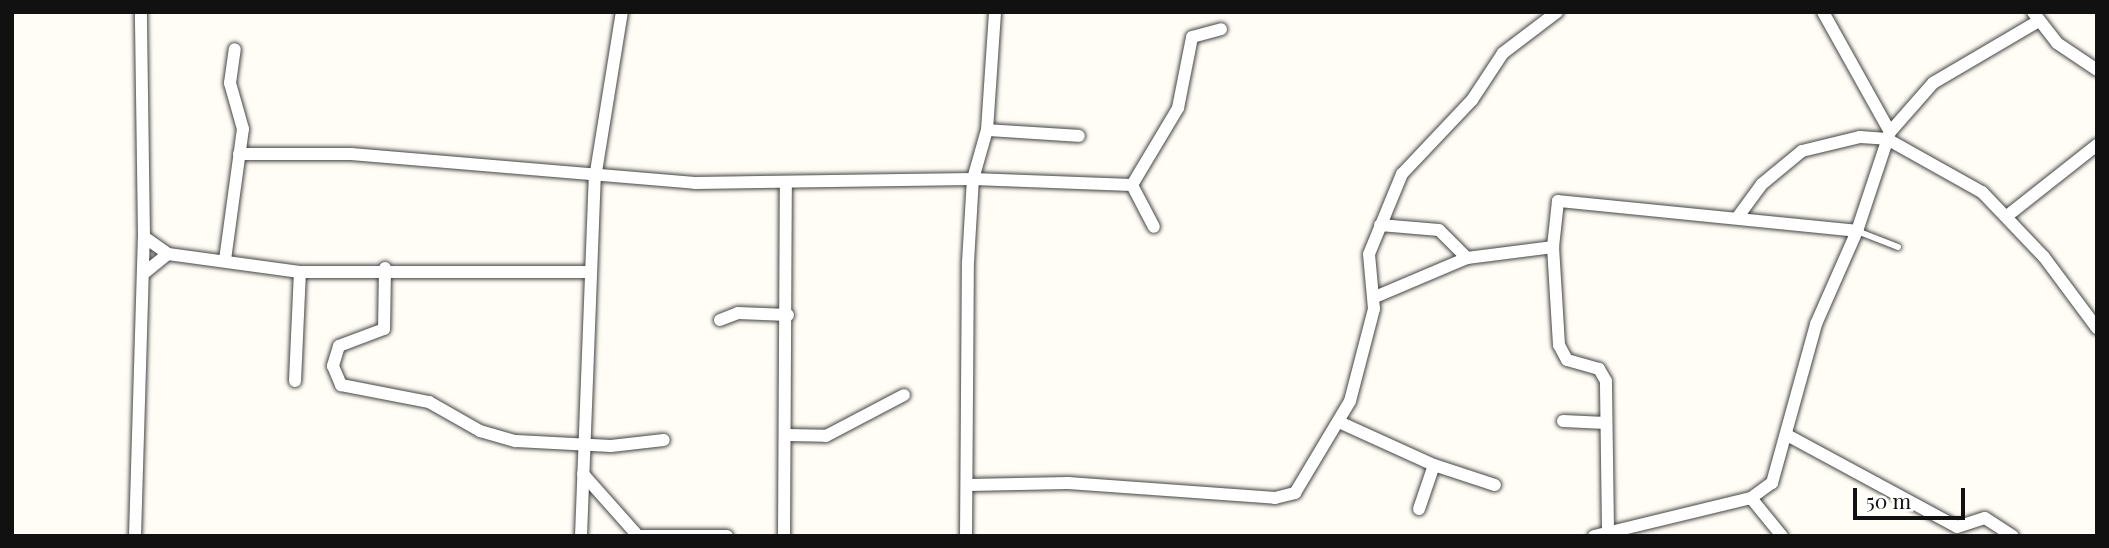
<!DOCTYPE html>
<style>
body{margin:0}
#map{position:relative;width:2109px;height:548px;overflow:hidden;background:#fffdf5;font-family:"Playfair Display",serif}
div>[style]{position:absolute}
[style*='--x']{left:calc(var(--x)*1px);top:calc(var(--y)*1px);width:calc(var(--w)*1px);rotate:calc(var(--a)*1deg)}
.roads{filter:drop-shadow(0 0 2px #444) drop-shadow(0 0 2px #444)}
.service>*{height:6px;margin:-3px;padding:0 3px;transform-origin:3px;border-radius:3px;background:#fff}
.minor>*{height:12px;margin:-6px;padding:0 6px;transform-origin:6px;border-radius:6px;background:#fff}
span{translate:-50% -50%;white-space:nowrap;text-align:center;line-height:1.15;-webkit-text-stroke:7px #fff;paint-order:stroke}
.frame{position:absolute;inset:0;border:14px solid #111;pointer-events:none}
.scale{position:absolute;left:1853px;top:488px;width:112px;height:32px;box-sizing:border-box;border:4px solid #111;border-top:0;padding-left:9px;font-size:21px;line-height:24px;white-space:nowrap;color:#111;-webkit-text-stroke:5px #fff;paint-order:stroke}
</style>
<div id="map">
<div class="roads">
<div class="service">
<div style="--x:1857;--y:231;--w:44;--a:21.3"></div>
</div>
<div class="minor">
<div style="--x:1823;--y:12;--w:137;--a:60.8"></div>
<div style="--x:2033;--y:12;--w:39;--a:52"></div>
<div style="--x:2057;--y:43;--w:48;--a:34"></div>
<div style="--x:987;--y:130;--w:92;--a:3.7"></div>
<div style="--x:239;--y:154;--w:112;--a:0"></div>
<div style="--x:351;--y:154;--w:345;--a:4.8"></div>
<div style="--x:695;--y:183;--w:278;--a:-0.8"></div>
<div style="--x:973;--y:179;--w:159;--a:2.2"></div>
<div style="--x:1132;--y:185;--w:90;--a:-59.1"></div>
<div style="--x:1178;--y:108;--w:72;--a:-78.8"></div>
<div style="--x:1192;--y:37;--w:30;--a:-15"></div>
<div style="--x:1132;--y:185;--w:47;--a:62.4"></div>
<div style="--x:2007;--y:216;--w:115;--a:-38.3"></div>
<div style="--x:1737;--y:218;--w:42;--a:-53.7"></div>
<div style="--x:1762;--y:184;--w:52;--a:-39.5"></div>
<div style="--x:1802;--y:151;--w:60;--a:-13.6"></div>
<div style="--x:1860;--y:137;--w:27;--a:4"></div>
<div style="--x:1887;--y:139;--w:109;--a:29.2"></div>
<div style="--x:1982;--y:192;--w:90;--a:46.4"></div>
<div style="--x:2044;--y:257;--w:89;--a:53.3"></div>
<div style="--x:1380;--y:225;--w:59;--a:4.8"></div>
<div style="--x:1439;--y:230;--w:40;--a:45"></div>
<div style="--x:144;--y:237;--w:29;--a:35"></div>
<div style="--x:225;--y:260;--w:132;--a:-82.2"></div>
<div style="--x:243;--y:129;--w:48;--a:-105.8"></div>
<div style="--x:230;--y:83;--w:34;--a:-82"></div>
<div style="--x:385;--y:268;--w:61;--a:90.9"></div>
<div style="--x:384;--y:329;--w:48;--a:159.3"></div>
<div style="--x:339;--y:346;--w:21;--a:107"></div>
<div style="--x:333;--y:366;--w:21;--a:67"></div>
<div style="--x:341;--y:385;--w:90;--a:10.9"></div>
<div style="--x:429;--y:402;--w:59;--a:29.6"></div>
<div style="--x:480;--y:431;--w:37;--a:16"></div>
<div style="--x:516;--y:441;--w:95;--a:3"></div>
<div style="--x:611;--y:446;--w:53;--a:-6.5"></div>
<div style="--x:143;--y:274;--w:32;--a:-39"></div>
<div style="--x:168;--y:254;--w:133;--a:7.8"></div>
<div style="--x:300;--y:272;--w:289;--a:0"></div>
<div style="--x:1375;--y:297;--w:100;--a:-23"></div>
<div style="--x:1467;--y:258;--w:87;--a:-7.3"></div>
<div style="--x:720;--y:320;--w:19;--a:-21"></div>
<div style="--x:738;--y:313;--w:50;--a:2.3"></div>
<div style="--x:295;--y:381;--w:109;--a:-87.4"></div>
<div style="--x:1563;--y:421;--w:43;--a:2.7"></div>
<div style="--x:1339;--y:422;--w:104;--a:24.4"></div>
<div style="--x:1434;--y:465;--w:64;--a:18.2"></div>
<div style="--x:787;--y:435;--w:39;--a:1"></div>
<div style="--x:826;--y:436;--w:88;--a:-27.7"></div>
<div style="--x:1787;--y:435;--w:193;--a:28.4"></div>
<div style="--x:1957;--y:527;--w:29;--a:-18"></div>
<div style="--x:1985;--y:518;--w:33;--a:33"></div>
<div style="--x:583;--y:474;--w:83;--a:48.4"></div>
<div style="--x:638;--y:536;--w:89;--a:0"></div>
<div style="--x:968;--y:485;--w:100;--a:-1.1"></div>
<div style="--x:1068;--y:483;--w:208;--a:4.1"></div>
<div style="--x:1275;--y:498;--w:21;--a:-14"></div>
<div style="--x:1295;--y:493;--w:107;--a:-59.1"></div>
<div style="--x:1350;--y:401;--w:95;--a:-75.4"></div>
<div style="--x:1374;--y:309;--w:55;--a:-95.2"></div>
<div style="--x:1369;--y:254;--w:87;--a:-67.6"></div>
<div style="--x:1402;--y:174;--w:102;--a:-46.6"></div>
<div style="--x:1472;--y:100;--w:56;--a:-56.6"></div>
<div style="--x:1503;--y:53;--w:68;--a:-37.2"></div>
<div style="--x:1751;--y:498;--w:49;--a:50.8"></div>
<div style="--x:1419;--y:509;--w:46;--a:-71.2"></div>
<div style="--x:1608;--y:530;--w:149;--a:-90.8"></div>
<div style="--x:1606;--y:381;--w:14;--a:-120"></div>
<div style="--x:1599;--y:369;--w:33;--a:-164"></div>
<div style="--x:1567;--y:360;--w:17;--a:-118"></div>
<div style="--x:1559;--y:345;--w:98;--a:-93.5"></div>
<div style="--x:1553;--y:247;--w:46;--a:-83.8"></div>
<div style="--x:1558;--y:201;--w:301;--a:5.7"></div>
<div style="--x:135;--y:536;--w:299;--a:-88.3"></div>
<div style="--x:144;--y:237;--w:225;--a:-90.8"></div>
<div style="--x:581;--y:536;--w:358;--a:-87.8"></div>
<div style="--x:595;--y:178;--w:168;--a:-80.8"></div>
<div style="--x:784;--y:536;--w:352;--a:-89.7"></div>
<div style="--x:966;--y:536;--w:274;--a:-89.6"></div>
<div style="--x:968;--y:262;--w:83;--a:-86.6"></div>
<div style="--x:973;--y:179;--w:51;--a:-74.1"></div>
<div style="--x:987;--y:130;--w:118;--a:-86.1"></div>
<div style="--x:1594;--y:536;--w:162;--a:-13.6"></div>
<div style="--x:1751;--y:498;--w:26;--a:-36"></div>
<div style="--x:1772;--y:483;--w:165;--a:-74.5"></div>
<div style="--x:1816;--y:324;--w:102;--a:-66.2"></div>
<div style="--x:1857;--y:231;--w:104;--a:-71.6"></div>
<div style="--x:1890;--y:132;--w:65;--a:-48.7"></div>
<div style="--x:1933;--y:83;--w:121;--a:-30.4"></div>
</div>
</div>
<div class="frame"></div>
<div class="scale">50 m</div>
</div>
